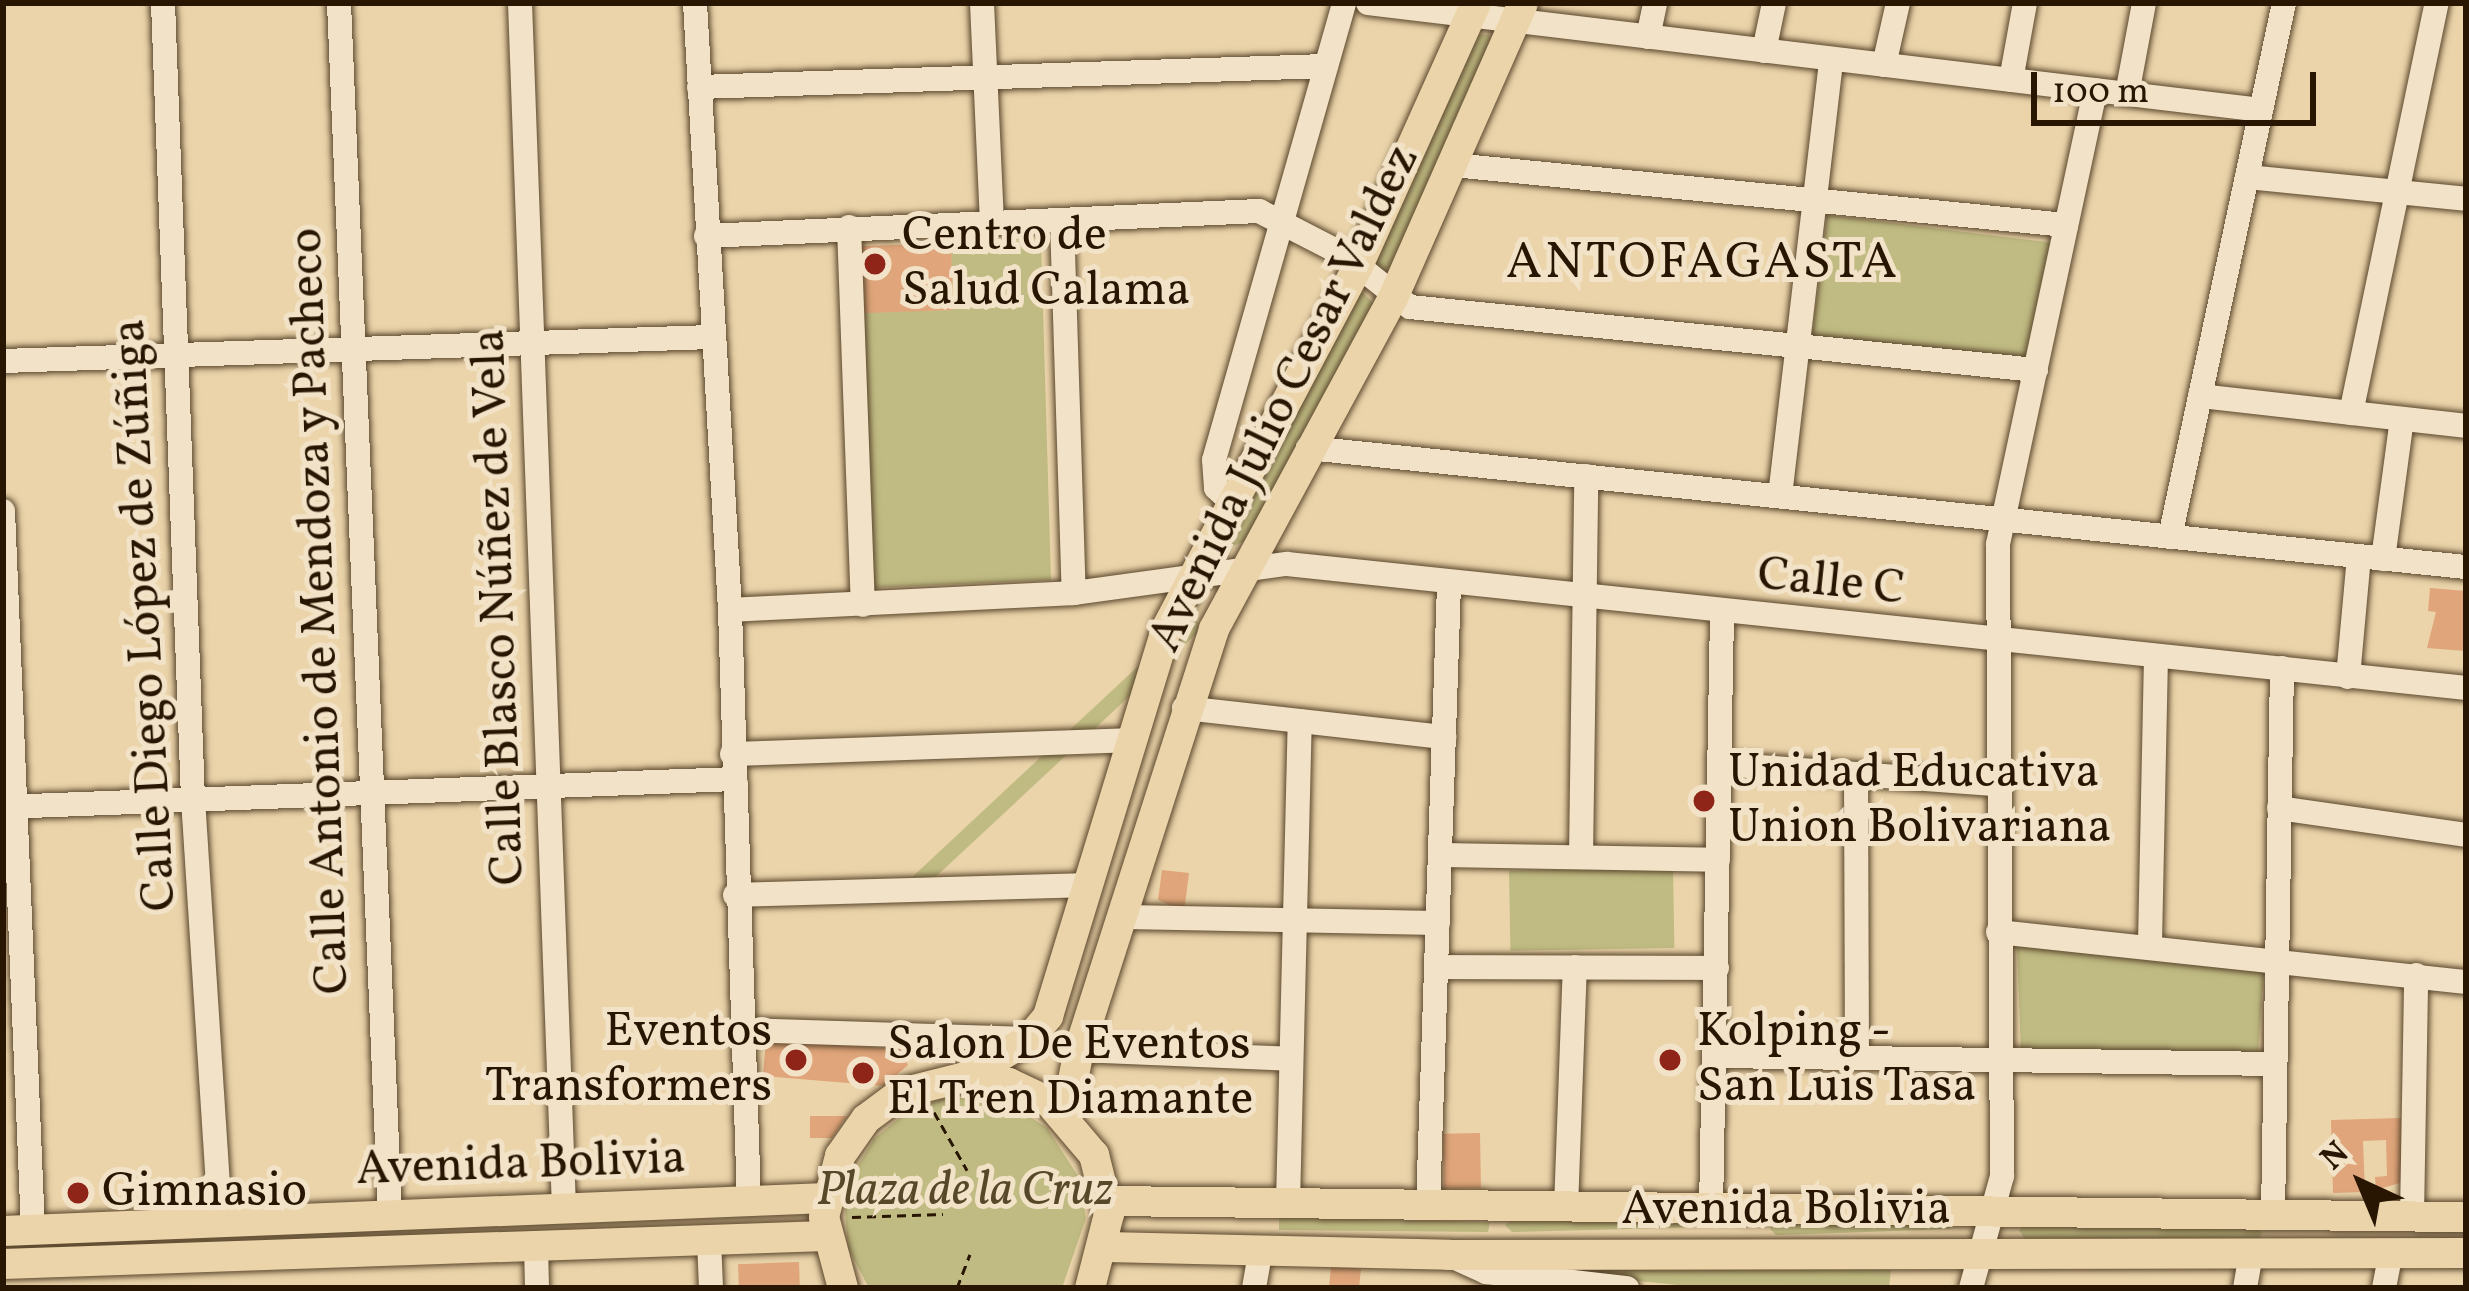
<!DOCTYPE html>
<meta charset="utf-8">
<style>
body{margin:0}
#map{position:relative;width:2469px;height:1291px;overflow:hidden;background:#ebd4aa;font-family:Vollkorn,serif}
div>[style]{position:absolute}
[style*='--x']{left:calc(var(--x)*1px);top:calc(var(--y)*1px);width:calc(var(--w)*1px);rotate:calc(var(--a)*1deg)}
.green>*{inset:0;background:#c0bb83;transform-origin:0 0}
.building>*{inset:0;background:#e0a57a;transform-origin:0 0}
.path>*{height:3px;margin-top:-1.5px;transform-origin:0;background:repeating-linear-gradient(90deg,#291602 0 9px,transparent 0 15px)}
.roads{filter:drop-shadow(0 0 3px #5a462c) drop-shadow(0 0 3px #5a462c)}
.minor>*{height:24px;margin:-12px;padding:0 12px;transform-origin:12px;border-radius:12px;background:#f2e3c8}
.major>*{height:30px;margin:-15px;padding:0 15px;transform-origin:15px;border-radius:15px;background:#ebd4aa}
.dots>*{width:33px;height:33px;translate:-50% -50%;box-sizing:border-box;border:6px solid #f2e3c8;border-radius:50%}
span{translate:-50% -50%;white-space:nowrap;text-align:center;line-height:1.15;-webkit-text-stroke:10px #f2e3c8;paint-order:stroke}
.poi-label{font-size:48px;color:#291602}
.left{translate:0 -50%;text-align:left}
.right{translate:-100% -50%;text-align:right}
.street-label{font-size:48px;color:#291602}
.park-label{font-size:48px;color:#564829;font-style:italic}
.neighbourhood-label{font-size:51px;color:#291602;letter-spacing:3px}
.frame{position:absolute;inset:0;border:6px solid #291602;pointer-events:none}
.north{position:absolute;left:2301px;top:1123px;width:120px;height:120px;-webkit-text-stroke:9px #f2e3c8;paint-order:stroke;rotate:316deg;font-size:33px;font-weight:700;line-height:48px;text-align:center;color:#291602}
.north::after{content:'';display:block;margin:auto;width:42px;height:54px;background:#291602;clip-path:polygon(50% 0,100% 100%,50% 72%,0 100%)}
.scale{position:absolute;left:2031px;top:72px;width:285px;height:54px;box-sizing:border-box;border:6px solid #291602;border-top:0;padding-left:15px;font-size:36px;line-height:42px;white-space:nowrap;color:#291602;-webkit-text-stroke:9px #f2e3c8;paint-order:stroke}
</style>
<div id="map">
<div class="green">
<div style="clip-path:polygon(1473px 34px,1489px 35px,1494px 44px,1394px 266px,1379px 271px,1372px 258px)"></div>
<div style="left:1827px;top:215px;width:231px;height:123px;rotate:7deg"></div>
<div style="clip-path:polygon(1041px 241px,1051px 580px,867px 588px,858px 312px,952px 310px,951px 243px)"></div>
<div style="clip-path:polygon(1361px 291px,1373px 303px,1250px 539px,1233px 546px,1227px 538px)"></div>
<div style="left:1192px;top:616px;width:16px;height:384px;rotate:47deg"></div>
<div style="left:1673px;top:868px;width:80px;height:164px;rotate:89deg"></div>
<div style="clip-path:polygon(2017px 946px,2264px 970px,2258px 1053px,2021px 1053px)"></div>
<div style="clip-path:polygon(978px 1097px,1015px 1107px,1047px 1128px,1080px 1179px,1086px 1218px,1062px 1288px,869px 1288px,848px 1248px,845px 1209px,854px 1172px,874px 1139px,904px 1114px,940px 1099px)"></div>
<div style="clip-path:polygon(1279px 1218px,1490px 1222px,1488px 1232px,1279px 1230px)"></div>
<div style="clip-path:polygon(1511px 1220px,1732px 1221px,1739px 1226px,1512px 1232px,1505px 1225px)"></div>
<div style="clip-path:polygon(1776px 1222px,1944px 1223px,1952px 1229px,1776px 1235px,1770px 1229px)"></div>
<div style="clip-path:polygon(2026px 1224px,2259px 1230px,2262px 1233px,2257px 1241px,2025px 1239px,2019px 1230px)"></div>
<div style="clip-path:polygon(1495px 1267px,1891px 1269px,1889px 1288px,1709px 1288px)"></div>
</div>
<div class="building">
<div style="left:951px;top:243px;width:67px;height:94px;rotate:88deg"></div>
<div style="clip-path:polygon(2430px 588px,2466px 591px,2466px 651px,2427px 648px,2436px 612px,2428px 611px)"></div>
<div style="clip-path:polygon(1162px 870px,1189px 873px,1184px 912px,1158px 900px)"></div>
<div style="clip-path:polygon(766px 1040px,901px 1049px,908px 1065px,884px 1086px,763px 1076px)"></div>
<div style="clip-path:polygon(810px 1116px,847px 1116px,832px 1138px,810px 1138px)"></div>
<div style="clip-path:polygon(2401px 1118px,2403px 1182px,2376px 1190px,2375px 1177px,2387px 1176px,2386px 1140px,2363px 1141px,2365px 1192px,2333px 1193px,2331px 1120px)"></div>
<div style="left:1480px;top:1133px;width:55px;height:37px;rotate:89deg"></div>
<div style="left:799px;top:1262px;width:26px;height:61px;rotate:88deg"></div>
<div style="clip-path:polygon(1331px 1266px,1361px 1269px,1359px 1288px,1329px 1288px)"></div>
</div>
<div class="path">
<div style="--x:934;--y:1112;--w:67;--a:60.4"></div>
<div style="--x:852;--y:1217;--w:91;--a:-1.9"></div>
<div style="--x:875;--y:1288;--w:1;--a:-45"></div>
<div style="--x:957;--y:1288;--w:36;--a:-69"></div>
</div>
<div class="roads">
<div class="minor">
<div style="--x:163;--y:3;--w:797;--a:87.84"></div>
<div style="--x:193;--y:799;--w:424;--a:86.3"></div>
<div style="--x:339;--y:3;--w:1213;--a:87.59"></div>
<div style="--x:520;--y:3;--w:1206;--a:87.91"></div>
<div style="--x:695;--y:3;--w:608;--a:86.7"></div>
<div style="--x:730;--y:610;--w:591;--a:88.16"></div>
<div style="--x:982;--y:3;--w:221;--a:87.4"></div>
<div style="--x:1368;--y:3;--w:899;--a:6.83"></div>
<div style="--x:1648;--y:37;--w:35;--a:-78"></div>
<div style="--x:1764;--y:51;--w:49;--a:-78.2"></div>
<div style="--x:1884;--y:65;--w:64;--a:-77.3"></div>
<div style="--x:2011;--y:80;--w:78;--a:-79.7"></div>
<div style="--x:699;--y:87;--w:627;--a:-1.92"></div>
<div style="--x:2127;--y:94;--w:93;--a:-79.4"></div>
<div style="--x:1453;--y:165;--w:616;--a:5.59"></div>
<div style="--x:2247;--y:177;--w:220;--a:5.7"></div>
<div style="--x:1062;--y:220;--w:373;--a:88.2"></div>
<div style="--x:849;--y:227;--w:378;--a:87.9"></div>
<div style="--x:706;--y:236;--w:554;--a:-2.59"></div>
<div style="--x:1259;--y:211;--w:98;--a:27.3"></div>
<div style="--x:1346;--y:256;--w:82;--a:38.6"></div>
<div style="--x:1410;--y:307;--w:629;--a:5.75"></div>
<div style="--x:3;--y:361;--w:707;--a:-1.94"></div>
<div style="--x:2200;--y:396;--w:268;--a:6.4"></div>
<div style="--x:2351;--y:413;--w:419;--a:-78.2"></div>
<div style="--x:1308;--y:448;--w:1164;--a:5.87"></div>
<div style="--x:1780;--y:496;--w:440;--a:-83.3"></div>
<div style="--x:1230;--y:501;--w:19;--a:-137"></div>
<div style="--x:1216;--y:488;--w:28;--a:-94"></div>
<div style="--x:1214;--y:460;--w:475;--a:-74.1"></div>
<div style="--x:3;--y:511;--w:720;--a:87.61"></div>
<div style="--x:2170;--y:537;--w:546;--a:-77.95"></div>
<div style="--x:2383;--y:559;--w:141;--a:-82.3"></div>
<div style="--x:730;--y:610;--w:344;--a:-2.8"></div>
<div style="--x:1074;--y:593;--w:215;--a:-7.8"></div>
<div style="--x:1287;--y:564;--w:1186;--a:6"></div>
<div style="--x:2348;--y:677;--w:121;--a:-84.8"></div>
<div style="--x:1184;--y:708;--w:262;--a:6.4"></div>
<div style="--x:732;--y:754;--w:398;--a:-2"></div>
<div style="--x:1720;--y:764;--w:276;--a:4.2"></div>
<div style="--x:1856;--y:774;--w:281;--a:89.8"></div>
<div style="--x:3;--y:807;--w:733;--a:-2.19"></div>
<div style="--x:2279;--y:808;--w:189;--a:8.2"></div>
<div style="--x:1440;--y:855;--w:278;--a:1"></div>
<div style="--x:1581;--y:857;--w:381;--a:-89.2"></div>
<div style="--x:735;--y:895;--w:353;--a:-1.6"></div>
<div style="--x:1125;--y:917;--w:313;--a:1.1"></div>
<div style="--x:1998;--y:932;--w:471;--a:6.1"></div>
<div style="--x:2150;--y:943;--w:287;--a:-88.8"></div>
<div style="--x:1436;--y:967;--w:281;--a:0.2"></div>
<div style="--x:742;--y:1030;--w:287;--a:1.8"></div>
<div style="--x:1079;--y:1050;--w:211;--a:2.4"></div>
<div style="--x:1717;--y:1056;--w:558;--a:0.82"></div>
<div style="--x:1288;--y:1203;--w:482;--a:-88.6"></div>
<div style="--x:1428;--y:1205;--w:620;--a:-88.06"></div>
<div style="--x:1566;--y:1208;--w:241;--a:-87.9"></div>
<div style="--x:1711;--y:1210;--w:596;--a:-88.94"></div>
<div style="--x:2273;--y:1215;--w:547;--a:-89.06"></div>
<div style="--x:2412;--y:1216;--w:241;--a:-89"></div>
<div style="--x:709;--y:1240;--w:48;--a:87.6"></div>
<div style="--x:536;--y:1246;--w:42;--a:88.6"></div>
<div style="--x:1449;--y:1255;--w:41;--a:24.7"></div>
<div style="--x:1486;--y:1272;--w:142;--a:6.5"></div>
<div style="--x:1254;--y:1288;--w:39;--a:-80"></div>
<div style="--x:1971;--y:1288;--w:116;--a:-74.5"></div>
<div style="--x:2002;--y:1176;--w:632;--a:-90.36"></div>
<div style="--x:1998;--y:544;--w:464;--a:-77.9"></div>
<div style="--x:2245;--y:1288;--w:35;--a:-80"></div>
<div style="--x:2384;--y:1288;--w:37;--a:-79"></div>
</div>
<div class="major">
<div style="--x:965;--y:1077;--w:74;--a:-30.7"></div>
<div style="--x:1029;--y:1039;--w:30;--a:-50"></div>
<div style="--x:1048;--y:1016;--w:405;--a:-73"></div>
<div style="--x:1166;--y:629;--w:411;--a:-62.1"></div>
<div style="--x:1358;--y:266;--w:288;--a:-65.8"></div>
<div style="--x:1066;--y:1116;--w:67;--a:-78.9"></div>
<div style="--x:1079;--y:1050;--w:442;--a:-72.2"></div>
<div style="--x:1214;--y:629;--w:376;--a:-61.6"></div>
<div style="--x:1393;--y:298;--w:322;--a:-66.2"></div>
<div style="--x:1108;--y:1201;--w:1358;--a:0.68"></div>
<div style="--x:3;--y:1231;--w:824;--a:-2.3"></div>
<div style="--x:1106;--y:1247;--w:343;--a:1.3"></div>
<div style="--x:1449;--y:1255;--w:1017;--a:-0.11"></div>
<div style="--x:3;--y:1264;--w:823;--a:-1.95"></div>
<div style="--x:843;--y:1288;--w:73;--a:-105"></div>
<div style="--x:824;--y:1217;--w:63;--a:-75.3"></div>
<div style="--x:840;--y:1156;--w:45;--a:-54.9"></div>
<div style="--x:866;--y:1119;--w:44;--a:-36.6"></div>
<div style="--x:901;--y:1093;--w:66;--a:-14"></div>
<div style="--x:965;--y:1077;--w:44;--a:7.8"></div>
<div style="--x:1009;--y:1083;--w:44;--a:25.4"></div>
<div style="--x:1049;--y:1102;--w:70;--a:49.7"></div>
<div style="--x:1094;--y:1155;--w:61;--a:75.7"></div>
<div style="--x:1109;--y:1214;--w:76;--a:104.4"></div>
</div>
</div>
<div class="dots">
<div style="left:875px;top:264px;background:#8f2418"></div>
<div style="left:1704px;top:801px;background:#8f2418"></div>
<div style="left:796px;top:1060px;background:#8f2418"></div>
<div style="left:1670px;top:1060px;background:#8f2418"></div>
<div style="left:863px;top:1073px;background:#8f2418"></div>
<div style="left:78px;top:1193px;background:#8f2418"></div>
</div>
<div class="poi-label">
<span class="left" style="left:902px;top:264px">Centro de<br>Salud Calama</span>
<span class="left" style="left:1728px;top:801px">Unidad Educativa<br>Union Bolivariana</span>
<span class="right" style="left:772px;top:1060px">Eventos<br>Transformers</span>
<span class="left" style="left:1697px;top:1060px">Kolping -<br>San Luis Tasa</span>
<span class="left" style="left:887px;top:1073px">Salon De Eventos<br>El Tren Diamante</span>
<span class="left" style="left:102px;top:1193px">Gimnasio</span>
</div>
<div class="street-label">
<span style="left:1285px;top:399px;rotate:-64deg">Avenida Julio Cesar Valdez</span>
<span style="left:1831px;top:583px;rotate:6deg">Calle C</span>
<span style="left:500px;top:607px;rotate:-92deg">Calle Blasco Núñez de Vela</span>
<span style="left:321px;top:611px;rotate:-92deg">Calle Antonio de Mendoza y Pacheco</span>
<span style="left:146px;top:615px;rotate:-93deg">Calle Diego López de Zúñiga</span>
<span style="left:521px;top:1165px;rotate:-2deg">Avenida Bolivia</span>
<span style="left:1786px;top:1211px">Avenida Bolivia</span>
</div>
<div class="park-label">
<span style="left:965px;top:1192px">Plaza de la Cruz</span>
</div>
<div class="neighbourhood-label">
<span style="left:1703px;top:264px">ANTOFAGASTA</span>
</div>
<div class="frame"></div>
<div class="north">N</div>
<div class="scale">100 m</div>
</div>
